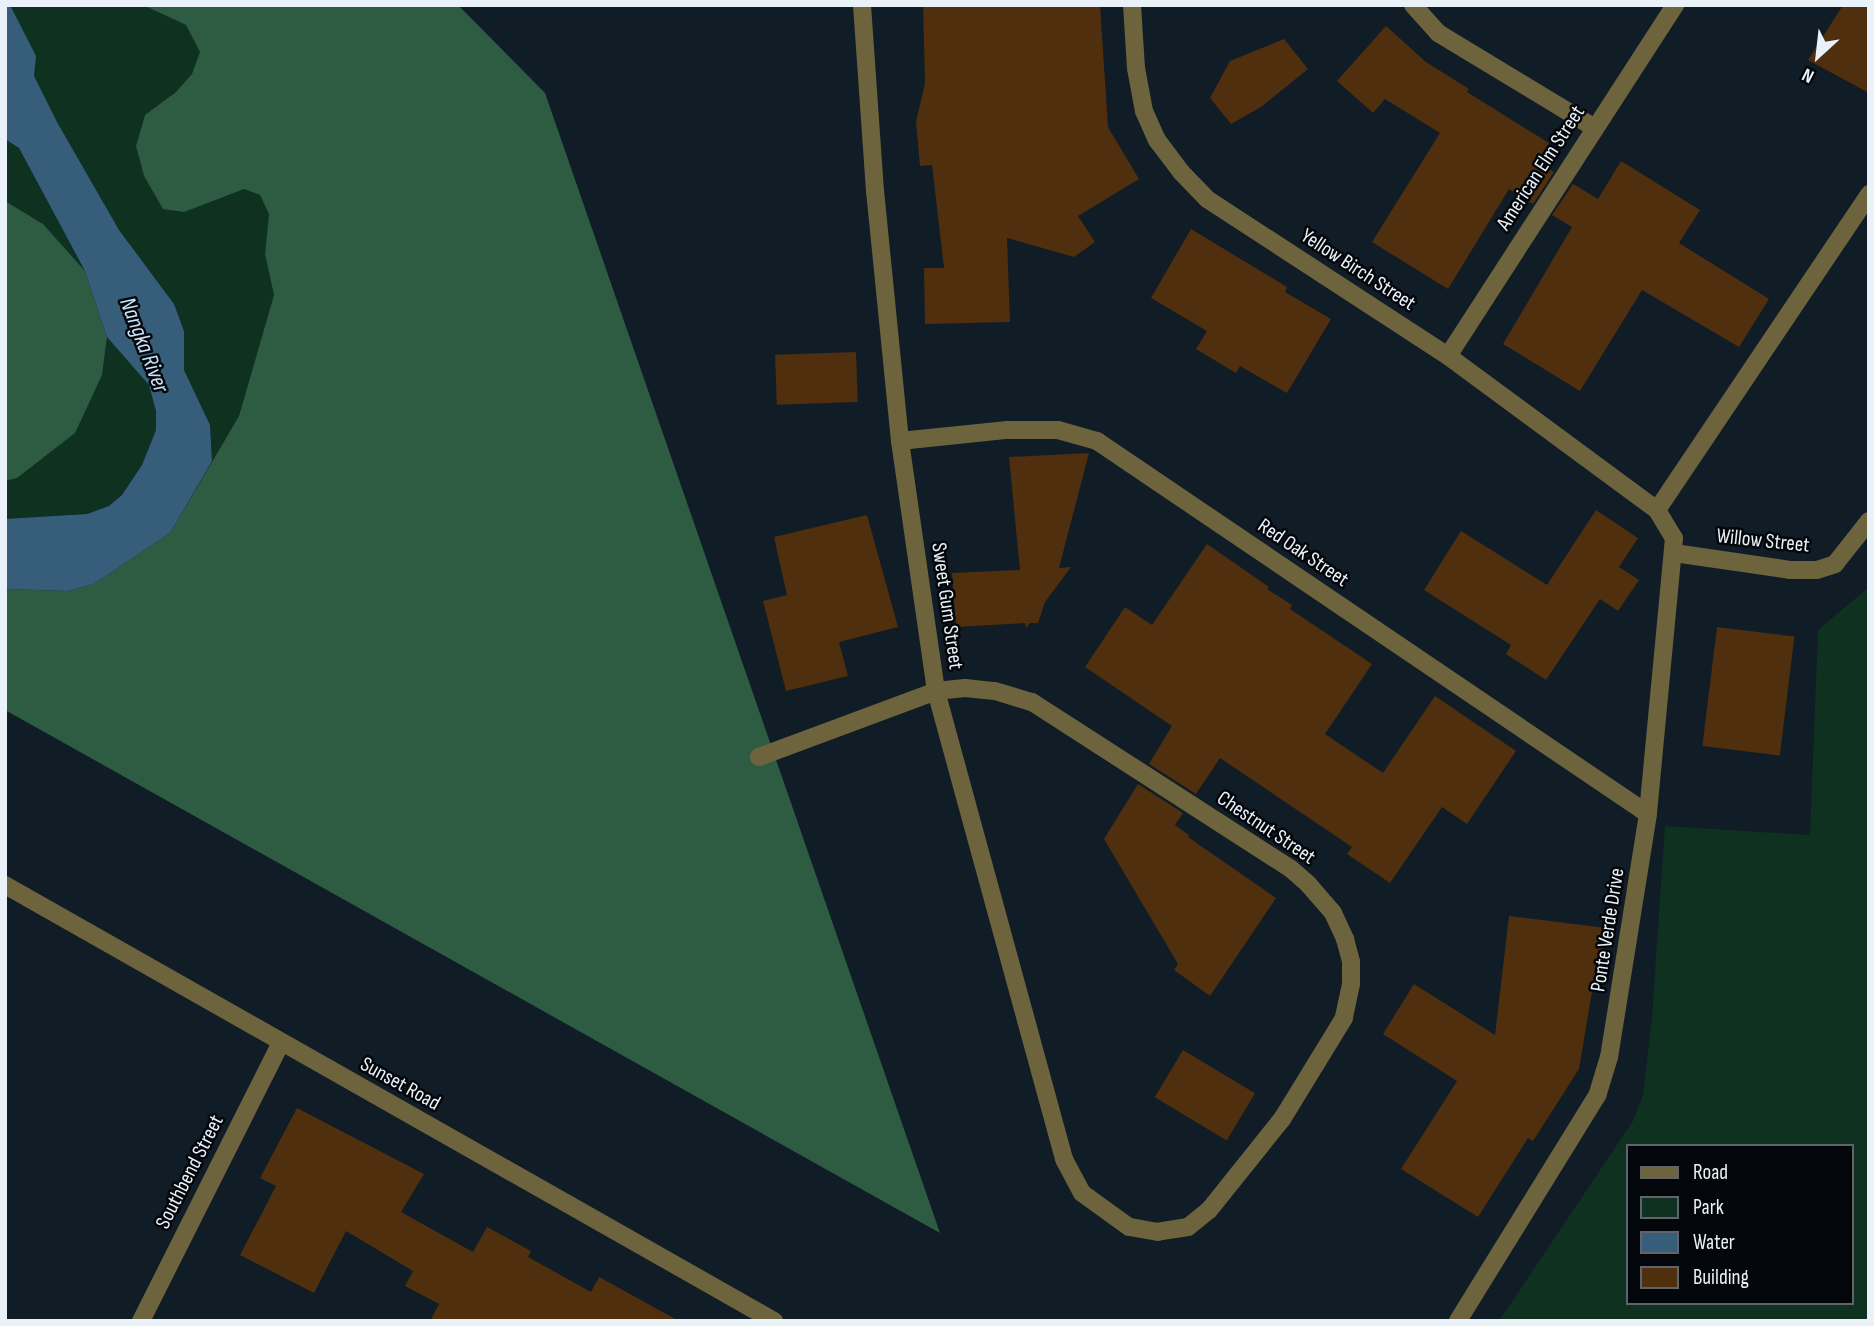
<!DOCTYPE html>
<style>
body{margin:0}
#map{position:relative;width:1874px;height:1326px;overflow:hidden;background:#101c26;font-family:"Sofia Sans Condensed",sans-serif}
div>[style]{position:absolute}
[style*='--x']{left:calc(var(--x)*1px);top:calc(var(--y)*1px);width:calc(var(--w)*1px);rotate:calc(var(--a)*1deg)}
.green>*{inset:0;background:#0f3120}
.forest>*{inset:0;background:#2e5c43}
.water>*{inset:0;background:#365e7b}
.building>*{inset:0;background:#4f2f0d;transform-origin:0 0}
.minor>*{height:18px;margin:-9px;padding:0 9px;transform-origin:9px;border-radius:9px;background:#6d633d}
span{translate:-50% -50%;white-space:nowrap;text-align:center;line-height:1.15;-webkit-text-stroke:5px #03060a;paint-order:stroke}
.street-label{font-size:21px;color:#eaf2f9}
.water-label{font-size:23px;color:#cbe4f8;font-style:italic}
.frame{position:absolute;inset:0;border:7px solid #eaf2f9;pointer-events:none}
.legend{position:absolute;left:1626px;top:1144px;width:228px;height:161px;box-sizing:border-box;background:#03060a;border:2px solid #5f646a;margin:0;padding:9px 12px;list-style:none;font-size:21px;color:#eaf2f9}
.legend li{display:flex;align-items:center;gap:14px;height:35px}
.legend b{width:35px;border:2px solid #5f646a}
.north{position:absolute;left:1783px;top:21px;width:70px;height:70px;-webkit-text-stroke:5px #03060a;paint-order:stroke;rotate:207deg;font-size:19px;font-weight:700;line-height:28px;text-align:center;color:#eaf2f9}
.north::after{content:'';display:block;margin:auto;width:24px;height:32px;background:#eaf2f9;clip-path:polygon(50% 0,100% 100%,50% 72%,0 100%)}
</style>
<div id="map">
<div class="green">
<div style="clip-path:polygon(10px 5px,143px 5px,186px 25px,200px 52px,193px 74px,176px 92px,145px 115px,136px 146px,144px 176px,163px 209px,244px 189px,260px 195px,269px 214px,265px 254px,274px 295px,239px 416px,212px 461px,210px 425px,184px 370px,184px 331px,174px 304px,119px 230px,57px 122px,34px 76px,35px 56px)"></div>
<div style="clip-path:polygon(5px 139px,19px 148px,85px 271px,43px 224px,5px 201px)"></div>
<div style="clip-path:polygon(107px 337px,149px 385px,156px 411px,156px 430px,142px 465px,122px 495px,109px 506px,87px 514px,5px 519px,5px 481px,17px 478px,102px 375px)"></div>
<div style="clip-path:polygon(evenodd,1869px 587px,1869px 1321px,1499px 1321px,1633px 1121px,1643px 1095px,1652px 1017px,1665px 826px,1810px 835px,1818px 630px,1869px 587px,1627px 1146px,1851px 1146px,1851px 1303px,1627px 1303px,1627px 1146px)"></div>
</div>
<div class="forest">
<div style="clip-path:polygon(143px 5px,458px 5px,545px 93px,940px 1233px,5px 710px,5px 589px,68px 591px,94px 584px,170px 533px,239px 416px,274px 295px,265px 254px,269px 214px,260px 195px,244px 189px,184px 212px,163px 209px,144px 176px,136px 146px,145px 115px,176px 92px,192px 74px,200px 52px,186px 25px)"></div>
<div style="clip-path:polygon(5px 201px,43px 224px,85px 271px,107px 337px,102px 375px,75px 433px,17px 478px,5px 481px)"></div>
</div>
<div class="water">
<div style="clip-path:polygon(5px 5px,10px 5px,36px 56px,34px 76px,57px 122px,119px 230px,174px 304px,184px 331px,184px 370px,210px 425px,212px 461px,170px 533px,94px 584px,68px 591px,5px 589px,5px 519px,87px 514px,109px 506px,122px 495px,142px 465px,156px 430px,156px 411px,149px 385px,107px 337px,85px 271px,19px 148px,5px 139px)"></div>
</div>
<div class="building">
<div style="clip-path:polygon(923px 5px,1100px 5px,1108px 127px,1139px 179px,1078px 216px,1095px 242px,1074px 257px,1007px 238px,1010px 322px,925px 324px,924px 268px,944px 268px,932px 165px,920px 166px,916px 122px,925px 83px)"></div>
<div style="clip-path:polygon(1843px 5px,1869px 5px,1869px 93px,1808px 60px)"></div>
<div style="clip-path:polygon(1386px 26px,1426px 62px,1469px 89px,1467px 92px,1549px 143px,1537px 162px,1554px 172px,1533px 204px,1509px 189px,1448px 289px,1372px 242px,1440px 133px,1385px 99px,1373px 113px,1337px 81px)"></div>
<div style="clip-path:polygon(1284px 39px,1308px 69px,1261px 107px,1231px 124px,1210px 98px,1230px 61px)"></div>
<div style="clip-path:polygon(1621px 161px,1700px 210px,1679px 243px,1769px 299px,1739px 347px,1642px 290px,1580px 391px,1503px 344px,1572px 227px,1552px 215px,1573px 184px,1598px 199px)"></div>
<div style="clip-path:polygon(1191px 229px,1287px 287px,1285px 292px,1331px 319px,1287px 393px,1240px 366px,1236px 373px,1196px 349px,1207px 331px,1151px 298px)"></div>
<div style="left:856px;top:352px;width:50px;height:81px;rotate:88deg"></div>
<div style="clip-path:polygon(1089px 453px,1059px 568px,1071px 567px,1045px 602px,1038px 623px,1030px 623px,1026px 628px,1025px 623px,956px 627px,952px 573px,1020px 570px,1009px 457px)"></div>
<div style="clip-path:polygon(1596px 510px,1638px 538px,1619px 567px,1639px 580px,1618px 611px,1600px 599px,1546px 680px,1506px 654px,1511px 645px,1424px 590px,1461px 531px,1547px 585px)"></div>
<div style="clip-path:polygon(867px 515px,898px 627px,839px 642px,848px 676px,786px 691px,763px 601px,787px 595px,774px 537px)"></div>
<div style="clip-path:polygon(1207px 544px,1269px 587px,1267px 589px,1292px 605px,1290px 609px,1372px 664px,1325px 734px,1383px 773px,1435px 696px,1516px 751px,1467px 824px,1442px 807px,1390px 883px,1347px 854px,1352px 847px,1220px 758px,1196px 794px,1149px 764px,1172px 726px,1085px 667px,1125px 607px,1152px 625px)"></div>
<div style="left:1717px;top:627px;width:78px;height:120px;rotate:7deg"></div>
<div style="clip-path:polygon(1138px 784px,1183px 813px,1175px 825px,1189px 835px,1188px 837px,1276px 898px,1210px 996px,1174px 970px,1178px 964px,1104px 839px)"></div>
<div style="clip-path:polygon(1509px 916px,1606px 928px,1599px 986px,1593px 986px,1579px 1069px,1533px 1141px,1528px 1138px,1478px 1217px,1401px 1169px,1457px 1081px,1383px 1034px,1414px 984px,1495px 1035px)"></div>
<div style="left:1183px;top:1050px;width:84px;height:55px;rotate:31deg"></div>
<div style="clip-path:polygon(297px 1108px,424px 1174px,401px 1212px,473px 1252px,487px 1227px,531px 1251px,528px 1257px,591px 1292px,599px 1277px,679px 1321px,430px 1321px,439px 1304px,405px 1286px,413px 1271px,346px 1231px,314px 1293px,240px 1255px,276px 1186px,260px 1178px)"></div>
</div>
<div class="minor">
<div style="--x:1132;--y:5;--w:63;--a:86.4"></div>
<div style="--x:1136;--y:68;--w:44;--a:79.5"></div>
<div style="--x:1144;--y:111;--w:32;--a:66"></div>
<div style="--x:1157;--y:140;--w:40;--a:53"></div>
<div style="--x:1181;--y:172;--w:37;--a:46"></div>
<div style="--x:1207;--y:199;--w:288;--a:33.1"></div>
<div style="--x:1448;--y:356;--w:260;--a:36.4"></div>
<div style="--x:1657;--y:510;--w:33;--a:59"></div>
<div style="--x:1674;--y:538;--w:277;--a:95.4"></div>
<div style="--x:1648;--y:814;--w:246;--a:99.1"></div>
<div style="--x:1609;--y:1057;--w:39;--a:107"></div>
<div style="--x:1598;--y:1094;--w:267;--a:121.7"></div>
<div style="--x:1413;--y:5;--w:38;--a:48"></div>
<div style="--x:1438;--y:33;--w:181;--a:31.2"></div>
<div style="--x:1448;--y:356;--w:418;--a:-57.1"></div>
<div style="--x:900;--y:441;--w:108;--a:-5.9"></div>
<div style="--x:1007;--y:430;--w:51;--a:0"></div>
<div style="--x:1058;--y:430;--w:41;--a:15.8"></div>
<div style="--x:1097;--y:441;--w:665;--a:34.1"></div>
<div style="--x:1657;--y:510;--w:381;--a:-56.1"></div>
<div style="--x:1674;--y:553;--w:117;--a:8.3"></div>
<div style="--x:1790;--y:570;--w:27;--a:0"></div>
<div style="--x:1817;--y:570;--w:19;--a:-18"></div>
<div style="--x:1835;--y:564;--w:55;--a:-51.7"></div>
<div style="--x:759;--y:757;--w:189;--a:-20.4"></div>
<div style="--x:936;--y:691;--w:29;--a:-6"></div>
<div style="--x:965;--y:688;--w:30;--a:6"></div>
<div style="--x:995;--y:691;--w:39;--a:17"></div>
<div style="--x:1032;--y:702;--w:308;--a:32.8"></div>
<div style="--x:1291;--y:869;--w:23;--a:41"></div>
<div style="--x:1308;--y:884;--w:38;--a:49"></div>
<div style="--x:1333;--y:913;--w:29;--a:65"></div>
<div style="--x:1345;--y:939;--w:24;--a:75"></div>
<div style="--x:1351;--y:962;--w:22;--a:90"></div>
<div style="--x:1351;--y:984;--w:35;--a:102"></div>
<div style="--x:1344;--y:1018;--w:119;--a:121.5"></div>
<div style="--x:1282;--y:1119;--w:117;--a:128.7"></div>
<div style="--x:1209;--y:1210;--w:27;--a:141"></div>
<div style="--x:1188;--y:1227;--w:30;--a:171"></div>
<div style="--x:1158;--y:1232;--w:29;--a:-170"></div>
<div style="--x:1129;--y:1227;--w:58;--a:-144.1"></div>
<div style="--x:1082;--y:1193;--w:38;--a:-118"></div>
<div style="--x:1064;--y:1159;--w:485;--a:-105.3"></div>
<div style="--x:936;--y:691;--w:253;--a:-98.2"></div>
<div style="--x:900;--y:441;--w:251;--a:-95.7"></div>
<div style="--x:875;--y:191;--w:186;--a:-94"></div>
<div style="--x:5;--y:885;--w:884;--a:29.55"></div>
<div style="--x:141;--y:1321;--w:311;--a:-63.3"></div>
</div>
<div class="street-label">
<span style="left:1541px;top:168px;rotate:-57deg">American Elm Street</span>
<span style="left:1358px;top:270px;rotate:33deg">Yellow Birch Street</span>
<span style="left:1763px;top:541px;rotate:6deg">Willow Street</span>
<span style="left:1303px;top:553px;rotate:34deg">Red Oak Street</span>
<span style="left:947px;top:606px;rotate:82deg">Sweet Gum Street</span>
<span style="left:1266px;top:828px;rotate:34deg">Chestnut Street</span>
<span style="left:1608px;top:930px;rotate:-81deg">Ponte Verde Drive</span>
<span style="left:400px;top:1084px;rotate:29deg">Sunset Road</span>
<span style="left:190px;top:1172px;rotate:-63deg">Southbend Street</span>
</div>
<div class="water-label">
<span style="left:144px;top:345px;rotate:69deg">Nangka River</span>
</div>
<div class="frame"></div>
<ul class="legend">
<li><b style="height:9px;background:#6d633d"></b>Road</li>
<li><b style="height:19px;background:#0f3120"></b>Park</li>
<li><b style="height:19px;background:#365e7b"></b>Water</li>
<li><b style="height:19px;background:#4f2f0d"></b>Building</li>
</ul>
<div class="north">N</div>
</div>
